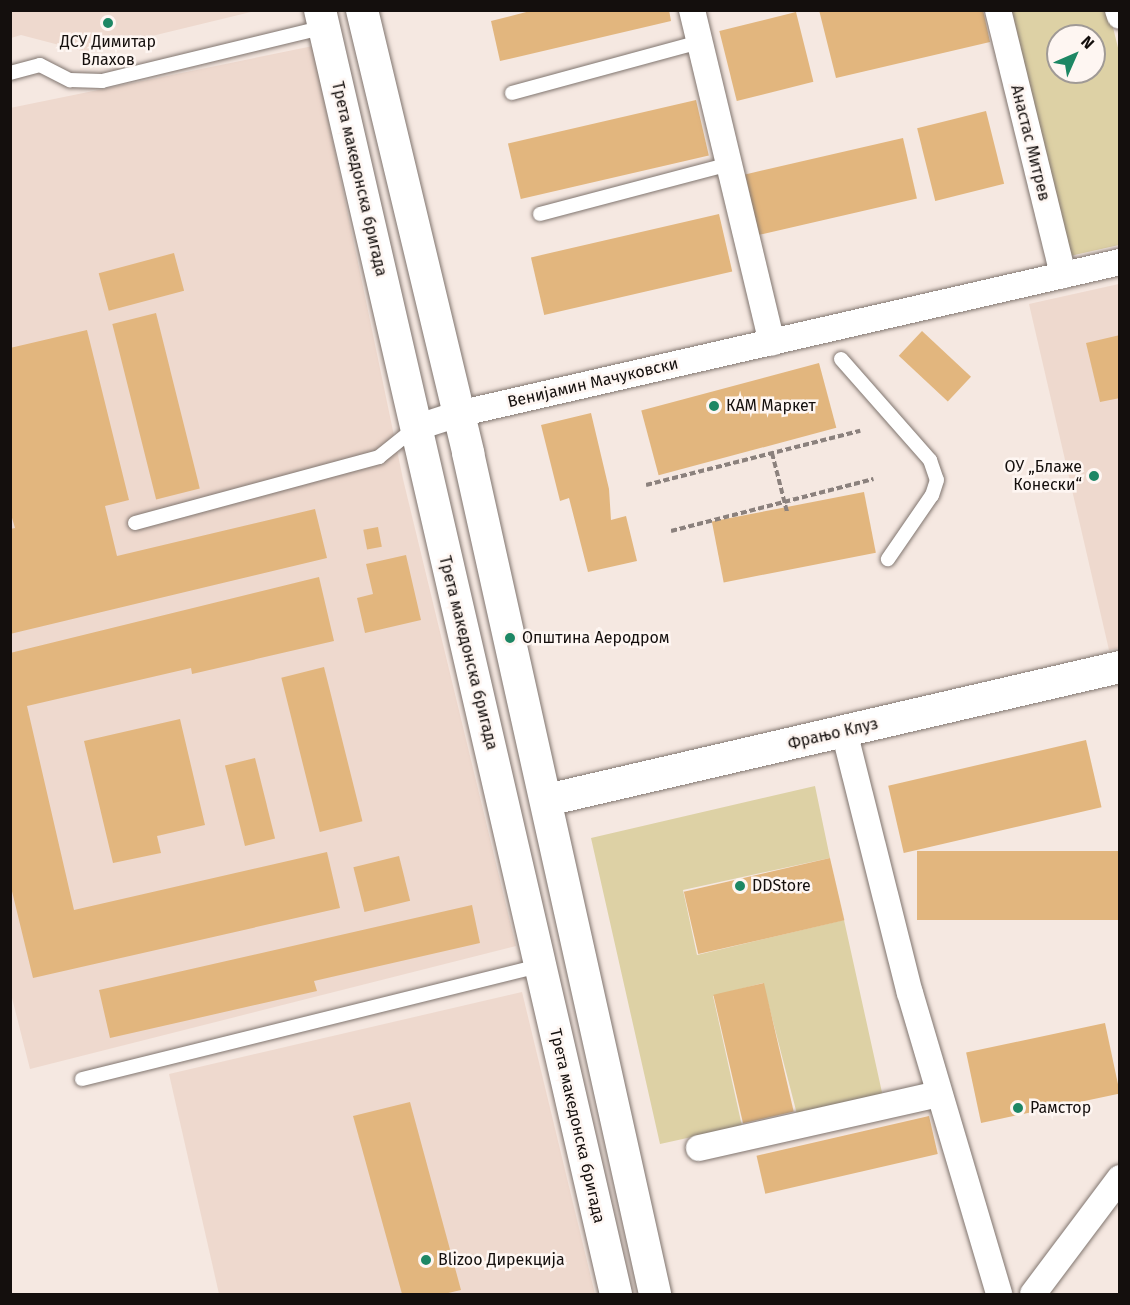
<!DOCTYPE html>
<meta charset="utf-8">
<style>
body{margin:0}
#map{position:relative;width:1130px;height:1305px;overflow:hidden;background:#f5e8e1;font-family:"Fira Sans",sans-serif}
div>[style]{position:absolute}
[style*='--x']{left:calc(var(--x)*1px);top:calc(var(--y)*1px);width:calc(var(--w)*1px);rotate:calc(var(--a)*1deg)}
.built>*{inset:0;background:#eed9ce}
.green>*{inset:0;background:#ddd1a5}
.building>*{inset:0;background:#e2b67e;transform-origin:0 0}
.path>*{height:4px;margin-top:-2px;transform-origin:0;background:repeating-linear-gradient(90deg,#8b817d 0 6px,transparent 0 9px)}
.roads{filter:drop-shadow(0 0 2px #80756f) drop-shadow(0 0 2px #80756f)}
.service>*{height:14px;margin:-7px;padding:0 7px;transform-origin:7px;border-radius:7px;background:#fff}
.minor>*{height:26px;margin:-13px;padding:0 13px;transform-origin:13px;border-radius:13px;background:#fff}
.tertiary>*{height:32px;margin:-16px;padding:0 16px;transform-origin:16px;border-radius:16px;background:#fff}
.dots>*{width:16px;height:16px;translate:-50% -50%;box-sizing:border-box;border:3px solid #fef6f2;border-radius:50%}
span{translate:-50% -50%;white-space:nowrap;text-align:center;line-height:1.15;-webkit-text-stroke:5px #fef6f2;paint-order:stroke}
.poi-label{font-size:16px;color:#140f0d}
.left{translate:0 -50%;text-align:left}
.right{translate:-100% -50%;text-align:right}
.street-label{font-size:16px;color:#140f0d}
.frame{position:absolute;inset:0;border:12px solid #140f0d;pointer-events:none}
.north{position:absolute;left:1046px;top:24px;width:60px;height:60px;box-sizing:border-box;background:#fef6f2;border:2px solid #a09a96;border-radius:50%;rotate:45deg;font-size:16px;font-weight:700;line-height:24px;text-align:center;color:#140f0d}
.north::after{content:'';display:block;margin:auto;width:21px;height:27px;background:#1d8764;clip-path:polygon(50% 0,100% 100%,50% 72%,0 100%)}
</style>
<div id="map">
<div class="built">
<div style="clip-path:polygon(10px 11px,11px 10px,255px 11px,86px 52px,21px 35px,11px 38px)"></div>
<div style="clip-path:polygon(313px 46px,403px 479px,516px 946px,30px 1069px,10px 990px,10px 108px)"></div>
<div style="clip-path:polygon(1119px 284px,1119px 648px,1109px 650px,1029px 304px)"></div>
<div style="clip-path:polygon(522px 992px,595px 1294px,219px 1294px,169px 1074px)"></div>
</div>
<div class="green">
<div style="clip-path:polygon(evenodd,1012px 11px,1109px 11px,1120px 56px,1119px 245px,1070px 256px,1012px 11px,1058px 36px,1094px 36px,1094px 72px,1058px 72px,1058px 36px)"></div>
<div style="clip-path:polygon(815px 786px,830px 858px,683px 890px,697px 955px,844px 920px,883px 1097px,798px 1118px,763px 983px,713px 996px,742px 1126px,660px 1144px,591px 838px)"></div>
</div>
<div class="building">
<div style="clip-path:polygon(534px 10px,669px 10px,671px 21px,500px 61px,491px 21px)"></div>
<div style="clip-path:polygon(819px 10px,983px 10px,990px 42px,836px 78px)"></div>
<div style="left:796px;top:12px;width:72px;height:79px;rotate:76deg"></div>
<div style="left:696px;top:100px;width:57px;height:193px;rotate:77deg"></div>
<div style="left:986px;top:111px;width:75px;height:71px;rotate:76deg"></div>
<div style="left:903px;top:138px;width:62px;height:162px;rotate:77deg"></div>
<div style="left:719px;top:214px;width:59px;height:193px;rotate:77deg"></div>
<div style="left:174px;top:253px;width:39px;height:78px;rotate:75deg"></div>
<div style="left:156px;top:313px;width:181px;height:45px;rotate:76deg"></div>
<div style="clip-path:polygon(87px 330px,129px 500px,105px 506px,117px 556px,315px 509px,327px 558px,10px 634px,10px 529px,15px 528px,10px 511px,10px 348px)"></div>
<div style="left:922px;top:331px;width:67px;height:34px;rotate:43deg"></div>
<div style="clip-path:polygon(1120px 335px,1120px 398px,1100px 402px,1086px 343px)"></div>
<div style="left:819px;top:363px;width:67px;height:184px;rotate:75deg"></div>
<div style="clip-path:polygon(591px 413px,609px 489px,611px 520px,626px 516px,637px 561px,588px 572px,569px 498px,560px 501px,541px 425px)"></div>
<div style="left:864px;top:492px;width:62px;height:155px;rotate:79deg"></div>
<div style="left:378px;top:527px;width:20px;height:15px;rotate:79deg"></div>
<div style="clip-path:polygon(406px 555px,421px 620px,365px 633px,357px 598px,373px 594px,366px 564px)"></div>
<div style="clip-path:polygon(319px 577px,334px 641px,192px 674px,191px 668px,27px 706px,74px 910px,327px 852px,340px 908px,33px 978px,10px 883px,10px 653px)"></div>
<div style="left:324px;top:667px;width:159px;height:44px;rotate:76deg"></div>
<div style="clip-path:polygon(180px 719px,205px 825px,157px 836px,161px 853px,113px 863px,84px 741px)"></div>
<div style="left:1086px;top:740px;width:69px;height:203px;rotate:77deg"></div>
<div style="left:255px;top:758px;width:83px;height:31px;rotate:76deg"></div>
<div style="left:1120px;top:851px;width:69px;height:203px;rotate:90deg"></div>
<div style="left:399px;top:856px;width:46px;height:47px;rotate:76deg"></div>
<div style="left:830px;top:858px;width:64px;height:150px;rotate:77deg"></div>
<div style="clip-path:polygon(472px 905px,480px 943px,314px 981px,317px 991px,110px 1038px,99px 990px)"></div>
<div style="left:764px;top:983px;width:132px;height:52px;rotate:77deg"></div>
<div style="left:1105px;top:1023px;width:72px;height:142px;rotate:78deg"></div>
<div style="clip-path:polygon(410px 1102px,461px 1290px,444px 1294px,402px 1294px,353px 1116px)"></div>
<div style="left:929px;top:1116px;width:39px;height:177px;rotate:77deg"></div>
</div>
<div class="path">
<div style="--x:772;--y:453;--w:61;--a:75.7"></div>
<div style="--x:646;--y:485;--w:221;--a:-14.2"></div>
<div style="--x:671;--y:531;--w:209;--a:-14.4"></div>
</div>
<div class="roads">
<div class="service">
<div style="--x:10;--y:73;--w:31;--a:-15"></div>
<div style="--x:40;--y:65;--w:34;--a:27"></div>
<div style="--x:70;--y:80;--w:32;--a:2"></div>
<div style="--x:102;--y:81;--w:229;--a:-13.6"></div>
<div style="--x:512;--y:93;--w:195;--a:-15.2"></div>
<div style="--x:540;--y:214;--w:196;--a:-14.8"></div>
<div style="--x:841;--y:359;--w:135;--a:48.6"></div>
<div style="--x:930;--y:460;--w:21;--a:71"></div>
<div style="--x:937;--y:480;--w:16;--a:108"></div>
<div style="--x:932;--y:495;--w:78;--a:124.5"></div>
<div style="--x:135;--y:523;--w:253;--a:-15.1"></div>
<div style="--x:379;--y:457;--w:46;--a:-38.9"></div>
<div style="--x:82;--y:1079;--w:473;--a:-13.9"></div>
</div>
<div class="minor">
<div style="--x:692;--y:10;--w:342;--a:76.5"></div>
<div style="--x:998;--y:10;--w:273;--a:76.2"></div>
<div style="--x:1118;--y:10;--w:6;--a:72"></div>
<div style="--x:415;--y:428;--w:45;--a:-18"></div>
<div style="--x:458;--y:414;--w:679;--a:-12.93"></div>
<div style="--x:844;--y:731;--w:270;--a:75.9"></div>
<div style="--x:910;--y:993;--w:314;--a:73.5"></div>
<div style="--x:699;--y:1148;--w:245;--a:-12.7"></div>
<div style="--x:1033;--y:1294;--w:145;--a:-53.1"></div>
</div>
<div class="tertiary">
<div style="--x:320;--y:10;--w:1318;--a:77.02"></div>
<div style="--x:362;--y:10;--w:456;--a:76.5"></div>
<div style="--x:468;--y:453;--w:862;--a:77.46"></div>
<div style="--x:547;--y:800;--w:588;--a:-13.07"></div>
</div>
</div>
<div class="dots">
<div style="left:108px;top:23px;background:#1d8764"></div>
<div style="left:714px;top:406px;background:#1d8764"></div>
<div style="left:1094px;top:476px;background:#1d8764"></div>
<div style="left:510px;top:638px;background:#1d8764"></div>
<div style="left:740px;top:886px;background:#1d8764"></div>
<div style="left:1018px;top:1108px;background:#1d8764"></div>
<div style="left:426px;top:1260px;background:#1d8764"></div>
</div>
<div class="poi-label">
<span style="left:108px;top:51px">ДСУ Димитар<br>Влахов</span>
<span class="left" style="left:726px;top:406px">КАМ Маркет</span>
<span class="right" style="left:1082px;top:476px">ОУ „Блаже<br>Конески“</span>
<span class="left" style="left:522px;top:638px">Општина Аеродром</span>
<span class="left" style="left:752px;top:886px">DDStore</span>
<span class="left" style="left:1030px;top:1108px">Рамстор</span>
<span class="left" style="left:438px;top:1260px">Blizoo Дирекција</span>
</div>
<div class="street-label">
<span style="left:1030px;top:143px;rotate:76deg">Анастас Митрев</span>
<span style="left:359px;top:179px;rotate:77deg">Трета македонска бригада</span>
<span style="left:593px;top:383px;rotate:-13deg">Венијамин Мачуковски</span>
<span style="left:468px;top:653px;rotate:76deg">Трета македонска бригада</span>
<span style="left:833px;top:734px;rotate:-13deg">Фрањо Клуз</span>
<span style="left:577px;top:1126px;rotate:77deg">Трета македонска бригада</span>
</div>
<div class="frame"></div>
<div class="north">N</div>
</div>
